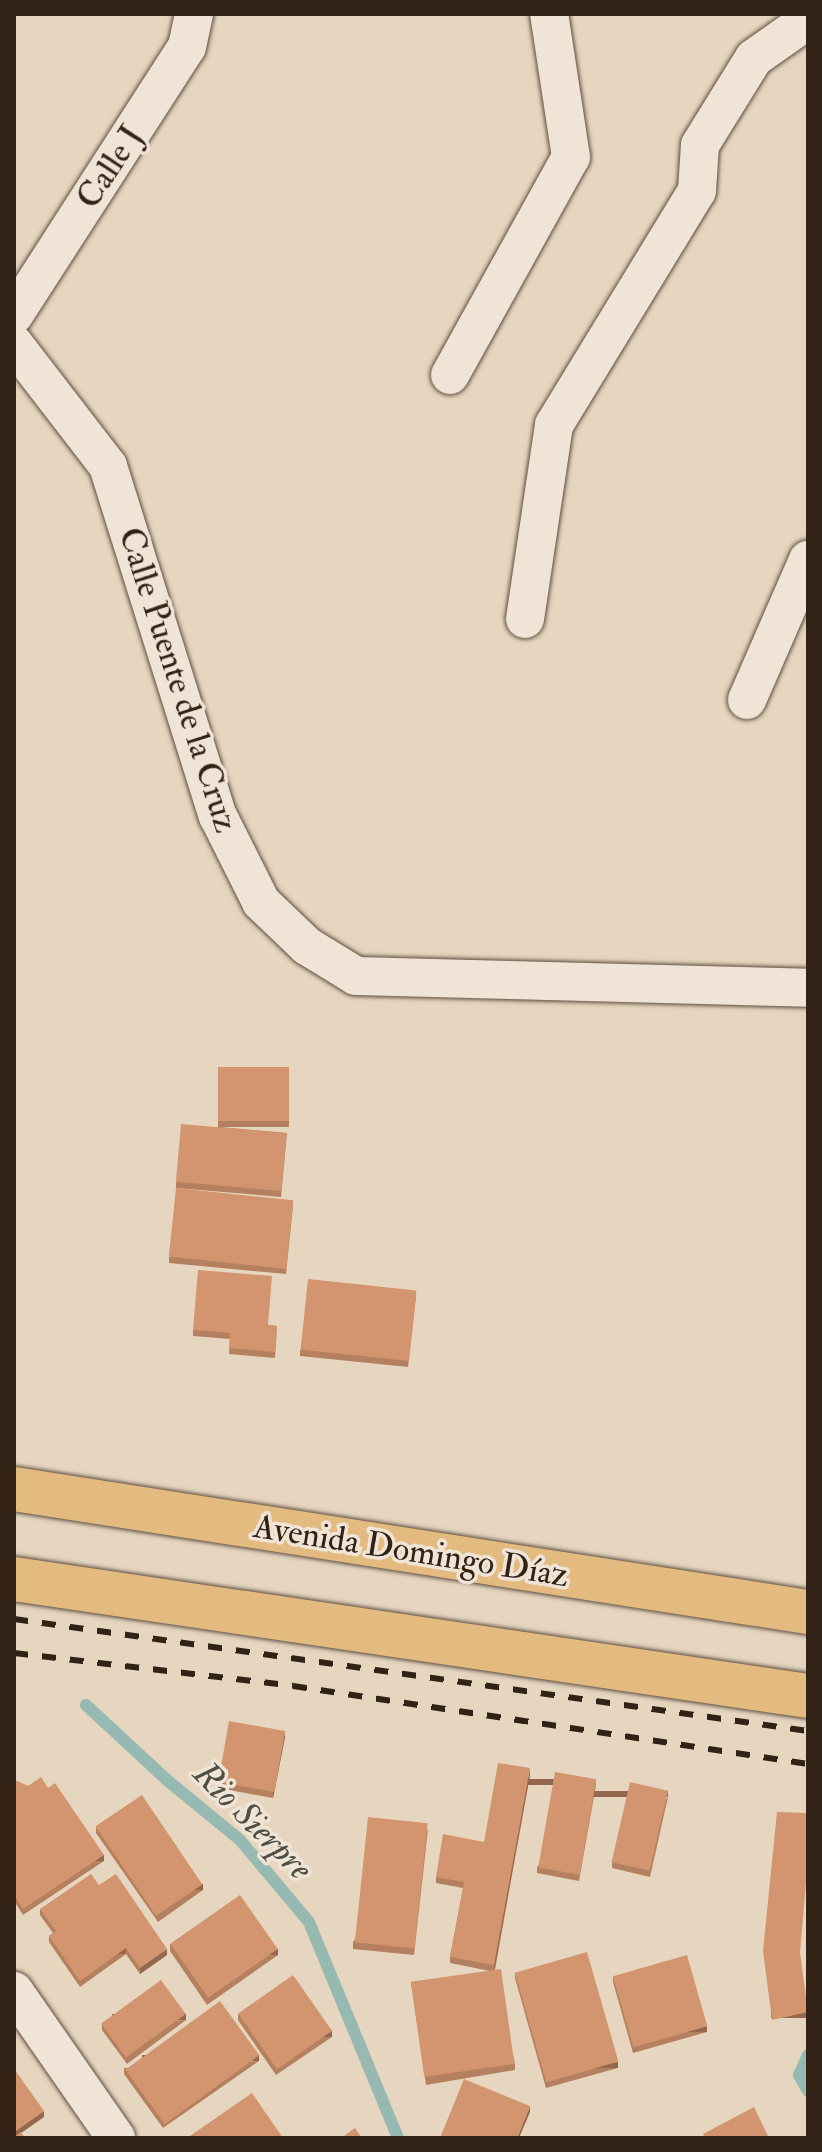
<!DOCTYPE html>
<meta charset="utf-8">
<style>
body{margin:0}
#map{position:relative;width:822px;height:2152px;overflow:hidden;background:#e6d6bf;font-family:"IM FELL Double Pica",serif}
div>[style]{position:absolute}
[style*='--x']{left:calc(var(--x)*1px);top:calc(var(--y)*1px);width:calc(var(--w)*1px);rotate:calc(var(--a)*1deg)}
.stream>*{height:12px;margin:-6px;padding:0 6px;transform-origin:6px;border-radius:6px;background:#96b9b1}
.roads{filter:drop-shadow(0 0 2px #5f4e40) drop-shadow(0 0 2px #5f4e40)}
.minor>*{height:38px;margin:-19px;padding:0 19px;transform-origin:19px;border-radius:19px;background:#efe4d5}
.primary>*{height:44px;margin:-22px;padding:0 22px;transform-origin:22px;border-radius:22px;background:#e3bb80}
.rail>*{height:6px;margin-top:-3px;transform-origin:0;background:repeating-linear-gradient(90deg,#322115 0 14px,transparent 0 28px)}
.wall>*{inset:0;background:#b5805f}
.shaded-wall>*{inset:0;background:#94684e;transform-origin:0 0}
.building>*{inset:0;background:#d3956f;transform-origin:0 0}
span{translate:-50% -50%;white-space:nowrap;text-align:center;line-height:1.15;-webkit-text-stroke:7px #efe4d5;paint-order:stroke}
.street-label{font-size:34px;color:#322115}
.water-label{font-size:36px;color:#504f44;font-style:italic}
.frame{position:absolute;inset:0;border:16px solid #322115;pointer-events:none}
</style>
<div id="map">
<div class="stream">
<div style="--x:86;--y:1705;--w:110;--a:42.8"></div>
<div style="--x:167;--y:1780;--w:94;--a:39.4"></div>
<div style="--x:240;--y:1840;--w:107;--a:49.9"></div>
<div style="--x:309;--y:1922;--w:234;--a:67.6"></div>
<div style="--x:808;--y:2055;--w:22;--a:114"></div>
<div style="--x:799;--y:2075;--w:18;--a:61"></div>
</div>
<div class="roads">
<div class="minor">
<div style="--x:14;--y:315;--w:319;--a:-57.2"></div>
<div style="--x:187;--y:47;--w:34;--a:-78"></div>
<div style="--x:14;--y:344;--w:154;--a:52.4"></div>
<div style="--x:108;--y:466;--w:367;--a:72.6"></div>
<div style="--x:218;--y:816;--w:96;--a:63.4"></div>
<div style="--x:261;--y:902;--w:64;--a:43.7"></div>
<div style="--x:307;--y:946;--w:57;--a:31.5"></div>
<div style="--x:356;--y:976;--w:452;--a:1.5"></div>
<div style="--x:450;--y:375;--w:249;--a:-61"></div>
<div style="--x:571;--y:157;--w:145;--a:-98.7"></div>
<div style="--x:525;--y:619;--w:196;--a:-81.5"></div>
<div style="--x:554;--y:425;--w:274;--a:-58.6"></div>
<div style="--x:697;--y:191;--w:46;--a:-86.3"></div>
<div style="--x:700;--y:145;--w:102;--a:-58.2"></div>
<div style="--x:754;--y:58;--w:66;--a:-35.1"></div>
<div style="--x:747;--y:700;--w:153;--a:-66.5"></div>
<div style="--x:14;--y:1991;--w:179;--a:55.2"></div>
</div>
<div class="primary">
<div style="--x:14;--y:1489;--w:803;--a:8.81"></div>
<div style="--x:14;--y:1579;--w:803;--a:8.38"></div>
</div>
</div>
<div class="rail">
<div style="--x:14;--y:1619;--w:802;--a:8.03"></div>
<div style="--x:14;--y:1653;--w:281;--a:6.7"></div>
<div style="--x:293;--y:1686;--w:521;--a:8.61"></div>
</div>
<div class="wall">
<div style="clip-path:polygon(218px 1067px,289px 1067px,289px 1127px,220px 1127px,287px 1133px,281px 1197px,176px 1188px,176px 1182px,218px 1127px)"></div>
<div style="clip-path:polygon(293px 1206px,286px 1274px,169px 1263px,169px 1257px)"></div>
<div style="clip-path:polygon(416px 1297px,408px 1367px,300px 1356px,300px 1350px)"></div>
<div style="clip-path:polygon(268px 1325px,277px 1326px,275px 1358px,229px 1354px,230px 1339px,193px 1336px,193px 1330px)"></div>
<div style="clip-path:polygon(285px 1737px,273px 1798px,218px 1788px,218px 1782px)"></div>
<div style="clip-path:polygon(530px 1775px,495px 1970px,515px 2064px,515px 2070px,426px 2085px,411px 1983px,490px 1971px,450px 1963px,450px 1957px,463px 1888px,436px 1883px,436px 1877px,484px 1842px)"></div>
<div style="clip-path:polygon(14px 1780px,28px 1786px,48px 1788px,104px 1861px,23px 1915px,14px 1901px)"></div>
<div style="clip-path:polygon(596px 1785px,579px 1881px,537px 1873px,537px 1867px)"></div>
<div style="clip-path:polygon(668px 1797px,650px 1877px,612px 1868px,612px 1862px)"></div>
<div style="clip-path:polygon(96px 1827px,203px 1890px,158px 1922px,96px 1833px)"></div>
<div style="clip-path:polygon(428px 1829px,414px 1955px,353px 1949px,353px 1942px)"></div>
<div style="clip-path:polygon(99px 1885px,167px 1955px,140px 1974px,126px 1954px,80px 1987px,49px 1942px,49px 1936px,53px 1933px,40px 1915px,40px 1909px)"></div>
<div style="clip-path:polygon(170px 1944px,278px 1955px,207px 2005px,170px 1951px)"></div>
<div style="clip-path:polygon(515px 1972px,618px 2068px,546px 2088px,515px 1978px)"></div>
<div style="clip-path:polygon(613px 1976px,707px 2032px,633px 2053px,613px 1982px)"></div>
<div style="clip-path:polygon(238px 2014px,332px 2037px,276px 2075px,238px 2020px)"></div>
<div style="clip-path:polygon(186px 2020px,127px 2064px,102px 2030px,102px 2024px)"></div>
<div style="clip-path:polygon(259px 2061px,163px 2128px,124px 2074px,124px 2068px)"></div>
</div>
<div class="shaded-wall">
<div style="clip-path:polygon(285px 1731px,285px 1737px,273px 1798px,273px 1792px)"></div>
<div style="clip-path:polygon(530px 1768px,530px 1775px,494px 1971px,494px 1965px)"></div>
<div style="left:596px;top:1779px;width:6px;height:97px;rotate:90deg"></div>
<div style="left:668px;top:1791px;width:6px;height:82px;rotate:90deg"></div>
<div style="left:104px;top:1855px;width:6px;height:97px;rotate:90deg"></div>
<div style="left:203px;top:1884px;width:6px;height:55px;rotate:90deg"></div>
<div style="left:126px;top:1948px;width:6px;height:57px;rotate:90deg"></div>
<div style="clip-path:polygon(167px 1949px,167px 1955px,140px 1974px,140px 1968px)"></div>
<div style="left:278px;top:1949px;width:6px;height:87px;rotate:90deg"></div>
<div style="left:808px;top:2012px;width:6px;height:37px;rotate:90deg"></div>
<div style="left:186px;top:2014px;width:6px;height:74px;rotate:90deg"></div>
<div style="left:707px;top:2026px;width:6px;height:77px;rotate:90deg"></div>
<div style="left:332px;top:2031px;width:6px;height:68px;rotate:90deg"></div>
<div style="left:259px;top:2055px;width:6px;height:117px;rotate:90deg"></div>
<div style="left:618px;top:2062px;width:6px;height:75px;rotate:90deg"></div>
<div style="clip-path:polygon(530px 2106px,530px 2112px,519px 2138px,517px 2138px)"></div>
<div style="clip-path:polygon(44px 2111px,44px 2117px,14px 2138px,14px 2132px)"></div>
</div>
<div class="building">
<div style="left:218px;top:1067px;width:71px;height:54px"></div>
<div style="left:181px;top:1124px;width:106px;height:58px;rotate:5deg"></div>
<div style="left:176px;top:1188px;width:118px;height:69px;rotate:6deg"></div>
<div style="clip-path:polygon(198px 1270px,272px 1276px,268px 1325px,277px 1326px,275px 1352px,229px 1348px,230px 1333px,193px 1330px)"></div>
<div style="left:308px;top:1279px;width:109px;height:71px;rotate:6deg"></div>
<div style="left:229px;top:1721px;width:57px;height:62px;rotate:10deg"></div>
<div style="clip-path:polygon(498px 1763px,530px 1768px,494px 1965px,450px 1957px,464px 1882px,436px 1877px,443px 1834px,484px 1842px)"></div>
<div style="left:555px;top:1772px;width:42px;height:97px;rotate:10deg"></div>
<div style="clip-path:polygon(41px 1777px,48px 1788px,55px 1783px,104px 1855px,23px 1909px,14px 1895px,14px 1780px,28px 1786px)"></div>
<div style="left:630px;top:1782px;width:39px;height:82px;rotate:13deg"></div>
<div style="left:142px;top:1795px;width:108px;height:56px;rotate:56deg"></div>
<div style="clip-path:polygon(777px 1812px,808px 1813px,808px 1860px,800px 1952px,808px 2012px,772px 2020px,763px 1951px)"></div>
<div style="left:368px;top:1817px;width:60px;height:126px;rotate:6deg"></div>
<div style="clip-path:polygon(91px 1874px,99px 1885px,116px 1874px,167px 1949px,140px 1968px,126px 1948px,80px 1981px,49px 1936px,56px 1931px,40px 1909px)"></div>
<div style="left:240px;top:1895px;width:66px;height:85px;rotate:55deg"></div>
<div style="left:587px;top:1952px;width:114px;height:75px;rotate:74deg"></div>
<div style="left:687px;top:1955px;width:74px;height:77px;rotate:74deg"></div>
<div style="left:501px;top:1969px;width:96px;height:91px;rotate:82deg"></div>
<div style="left:293px;top:1975px;width:68px;height:67px;rotate:55deg"></div>
<div style="left:161px;top:1980px;width:42px;height:74px;rotate:54deg"></div>
<div style="left:220px;top:2001px;width:67px;height:117px;rotate:54deg"></div>
<div style="clip-path:polygon(15px 2070px,44px 2111px,14px 2132px,14px 2071px)"></div>
<div style="clip-path:polygon(464px 2079px,530px 2106px,517px 2138px,440px 2138px)"></div>
<div style="clip-path:polygon(252px 2093px,283px 2138px,187px 2138px)"></div>
<div style="clip-path:polygon(754px 2107px,769px 2138px,705px 2138px,703px 2134px)"></div>
<div style="clip-path:polygon(355px 2128px,362px 2138px,341px 2138px)"></div>
<div style="clip-path:polygon(21px 2132px,25px 2138px,14px 2138px,14px 2137px)"></div>
</div>
<div class="street-label">
<span style="left:110px;top:167px;rotate:-57deg">Calle J</span>
<span style="left:178px;top:680px;rotate:72deg">Calle Puente de la Cruz</span>
<span style="left:411px;top:1551px;rotate:9deg">Avenida Domingo Díaz</span>
</div>
<div class="water-label">
<span style="left:253px;top:1821px;rotate:45deg">Rio Sierpre</span>
</div>
<div class="frame"></div>
</div>
